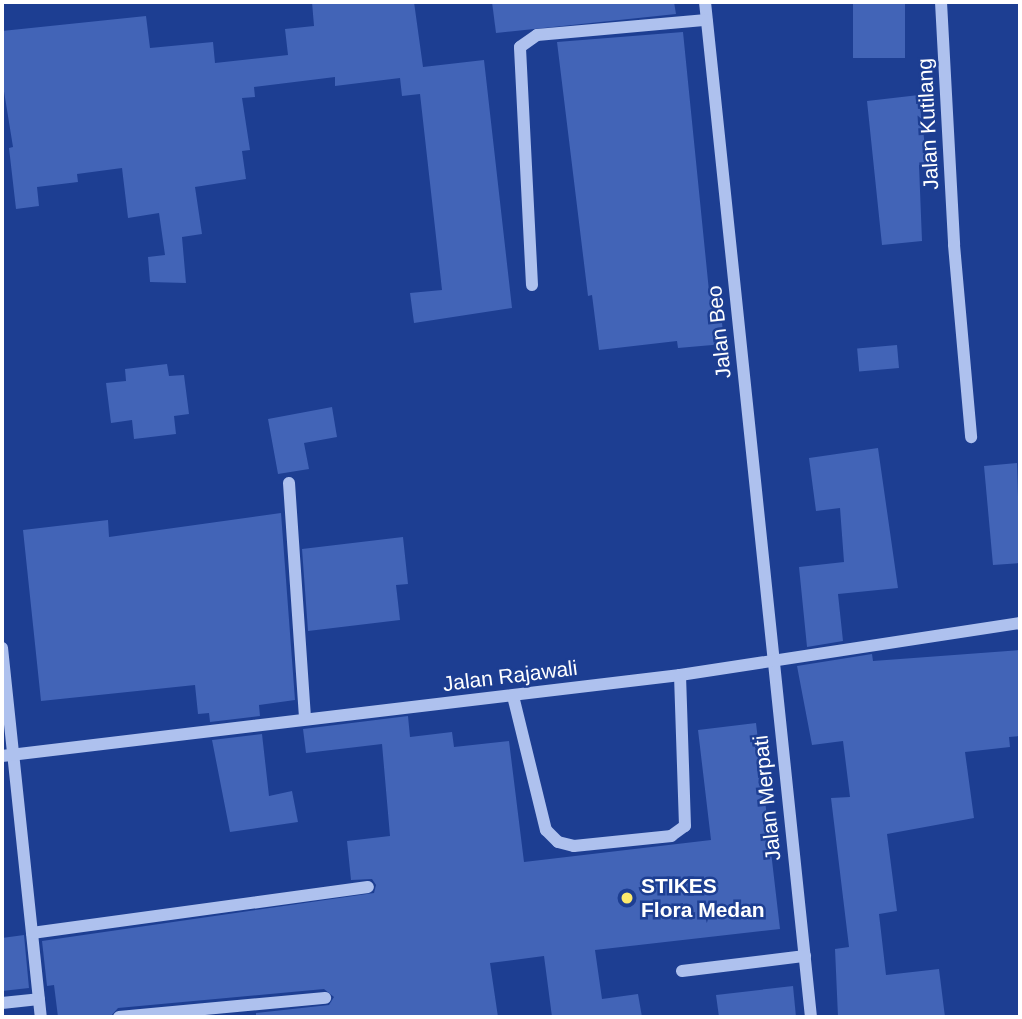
<!DOCTYPE html>
<style>
body{margin:0}
#map{position:relative;width:1022px;height:1019px;overflow:hidden;background:#1d3e92;font-family:Helvetica,sans-serif}
div>[style]{position:absolute}
[style*='--x']{left:calc(var(--x)*1px);top:calc(var(--y)*1px);width:calc(var(--w)*1px);rotate:calc(var(--a)*1deg)}
.building>*{inset:0;background:#4264b7;transform-origin:0 0}
.minor>*{height:12px;margin:-6px;padding:0 6px;transform-origin:6px;border-radius:6px;background:#aec1ee}
.dots>*{width:19px;height:19px;translate:-50% -50%;box-sizing:border-box;border:4px solid #1d3e92;border-radius:50%}
span{translate:-50% -50%;white-space:nowrap;text-align:center;line-height:1.15;-webkit-text-stroke:5px #1d3e92;paint-order:stroke}
.street-label{font-size:21px;color:#fff}
.poi-label{font-size:21px;color:#fff;font-weight:700}
.left{translate:0 -50%;text-align:left}
.frame{position:absolute;inset:0;border:4px solid #fff;pointer-events:none}
</style>
<div id="map">
<div class="building">
<div style="clip-path:polygon(312px 2px,414px 2px,423px 67px,484px 60px,512px 308px,414px 323px,410px 293px,442px 290px,420px 94px,402px 96px,400px 78px,335px 86px,335px 77px,254px 87px,255px 97px,242px 98px,250px 150px,242px 151px,246px 179px,195px 187px,202px 234px,182px 237px,186px 283px,150px 282px,148px 257px,165px 255px,159px 213px,128px 218px,122px 168px,77px 174px,78px 182px,37px 187px,39px 206px,16px 209px,9px 148px,13px 147px,2px 79px,2px 31px,146px 16px,150px 48px,213px 42px,215px 63px,288px 55px,285px 29px,314px 26px)"></div>
<div style="clip-path:polygon(492px 2px,674px 2px,676px 14px,496px 33px)"></div>
<div style="left:853px;top:2px;width:52px;height:56px"></div>
<div style="clip-path:polygon(683px 32px,709px 291px,719px 290px,724px 344px,678px 348px,677px 341px,599px 350px,592px 295px,588px 296px,557px 42px)"></div>
<div style="clip-path:polygon(919px 95px,927px 164px,919px 165px,922px 241px,882px 245px,867px 101px)"></div>
<div style="left:897px;top:345px;width:23px;height:40px;rotate:85deg"></div>
<div style="clip-path:polygon(167px 364px,169px 376px,184px 375px,189px 414px,174px 416px,176px 434px,134px 439px,132px 420px,111px 423px,106px 383px,126px 381px,125px 369px)"></div>
<div style="clip-path:polygon(332px 407px,337px 437px,304px 443px,309px 469px,278px 474px,268px 419px)"></div>
<div style="clip-path:polygon(878px 448px,898px 588px,838px 594px,843px 641px,807px 647px,799px 567px,844px 562px,840px 508px,816px 511px,809px 458px)"></div>
<div style="clip-path:polygon(1017px 463px,1020px 563px,993px 565px,984px 466px)"></div>
<div style="clip-path:polygon(281px 513px,295px 700px,259px 705px,260px 716px,210px 722px,209px 713px,198px 714px,195px 685px,41px 701px,23px 530px,108px 520px,109px 537px)"></div>
<div style="clip-path:polygon(403px 537px,408px 584px,396px 585px,400px 620px,308px 631px,302px 549px)"></div>
<div style="clip-path:polygon(1020px 650px,1020px 736px,1009px 737px,1010px 747px,965px 752px,974px 818px,887px 834px,897px 911px,879px 914px,886px 975px,939px 969px,945px 1017px,838px 1017px,835px 949px,849px 947px,831px 798px,850px 797px,843px 741px,812px 745px,797px 666px,872px 654px,873px 661px)"></div>
<div style="clip-path:polygon(408px 716px,410px 737px,452px 732px,454px 747px,509px 741px,524px 862px,711px 840px,698px 730px,756px 723px,780px 929px,595px 950px,602px 999px,638px 994px,642px 1017px,552px 1017px,544px 956px,490px 963px,498px 1017px,256px 1017px,256px 1013px,329px 1005px,334px 997px,324px 989px,118px 1008px,110px 1017px,58px 1017px,54px 985px,47px 986px,42px 941px,374px 893px,376px 885px,372px 879px,351px 880px,347px 841px,390px 836px,382px 744px,306px 753px,303px 729px)"></div>
<div style="clip-path:polygon(262px 734px,269px 796px,292px 791px,298px 822px,230px 832px,212px 740px)"></div>
<div style="clip-path:polygon(24px 935px,29px 988px,2px 991px,2px 938px)"></div>
<div style="clip-path:polygon(793px 986px,796px 1017px,719px 1017px,716px 995px)"></div>
</div>
<div class="minor">
<div style="--x:705;--y:2;--w:1021;--a:84.04"></div>
<div style="--x:941;--y:2;--w:243;--a:86.9"></div>
<div style="--x:954;--y:245;--w:193;--a:84.9"></div>
<div style="--x:532;--y:285;--w:238;--a:-92.9"></div>
<div style="--x:520;--y:47;--w:21;--a:-35"></div>
<div style="--x:537;--y:35;--w:170;--a:-5.1"></div>
<div style="--x:289;--y:483;--w:236;--a:86.1"></div>
<div style="--x:2;--y:648;--w:371;--a:84"></div>
<div style="--x:513;--y:696;--w:138;--a:76.2"></div>
<div style="--x:546;--y:830;--w:17;--a:45"></div>
<div style="--x:558;--y:842;--w:16;--a:14"></div>
<div style="--x:574;--y:846;--w:98;--a:-5.9"></div>
<div style="--x:671;--y:836;--w:17;--a:-36"></div>
<div style="--x:685;--y:826;--w:151;--a:-91.9"></div>
<div style="--x:2;--y:756;--w:683;--a:-6.81"></div>
<div style="--x:680;--y:675;--w:344;--a:-8.7"></div>
<div style="--x:32;--y:933;--w:339;--a:-7.8"></div>
<div style="--x:682;--y:971;--w:124;--a:-7"></div>
<div style="--x:2;--y:1003;--w:37;--a:-6"></div>
<div style="--x:119;--y:1017;--w:207;--a:-5.3"></div>
</div>
<div class="dots">
<div style="left:627px;top:898px;background:#fdea6d"></div>
</div>
<div class="street-label">
<span style="left:928px;top:124px;rotate:-93deg">Jalan Kutilang</span>
<span style="left:719px;top:332px;rotate:-96deg">Jalan Beo</span>
<span style="left:510px;top:676px;rotate:-7deg">Jalan Rajawali</span>
<span style="left:767px;top:798px;rotate:-96deg">Jalan Merpati</span>
</div>
<div class="poi-label">
<span class="left" style="left:641px;top:898px">STIKES<br>Flora Medan</span>
</div>
<div class="frame"></div>
</div>
